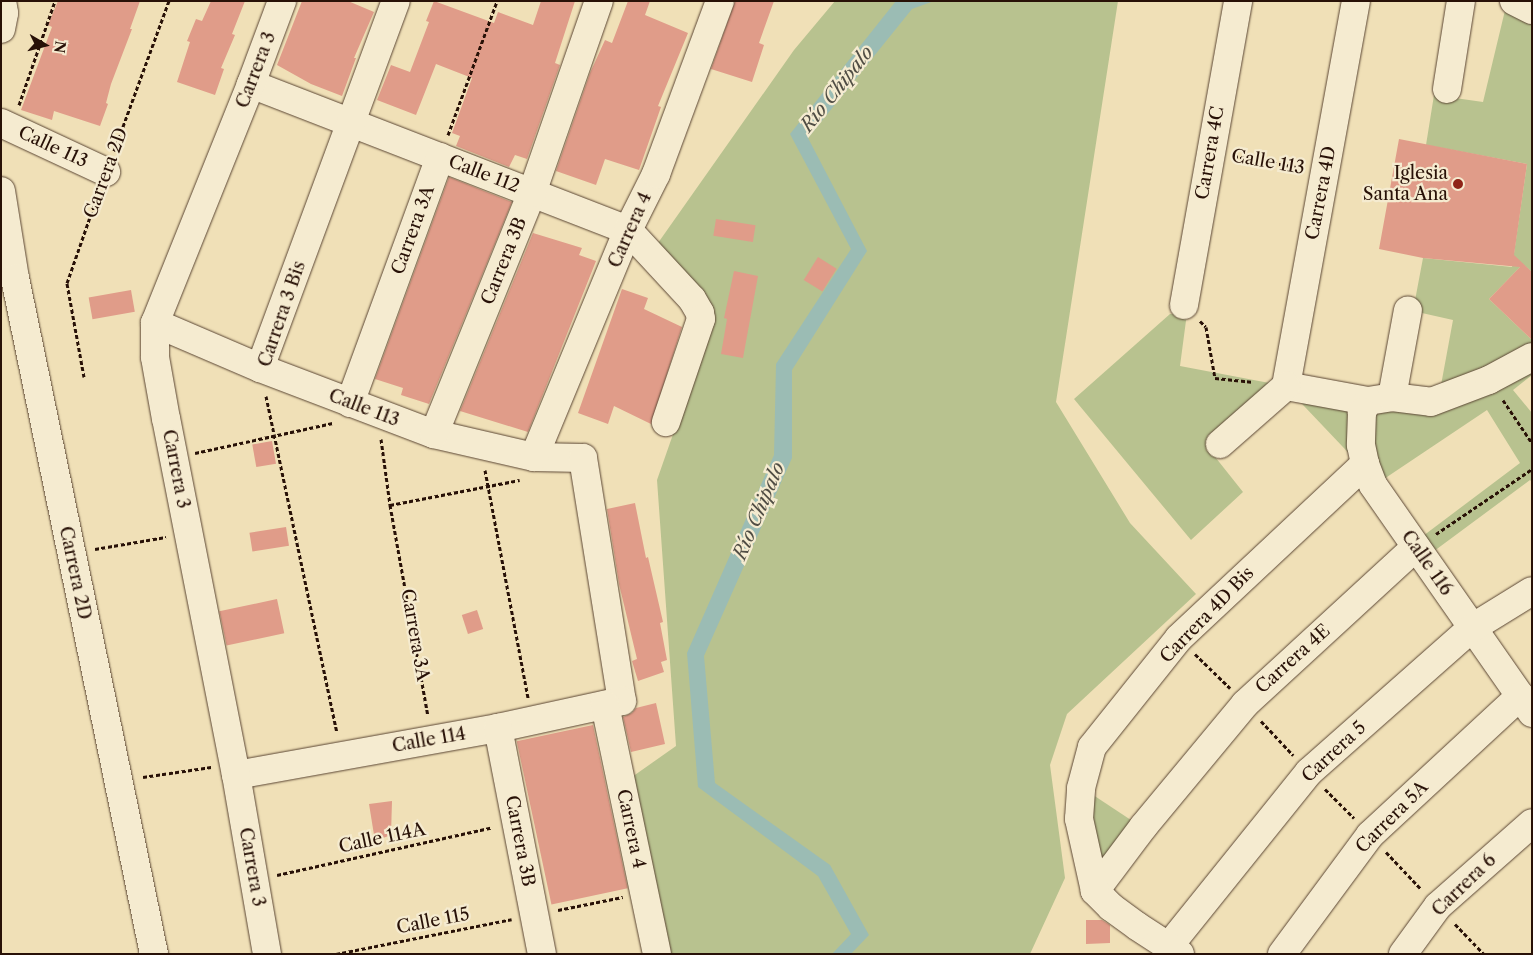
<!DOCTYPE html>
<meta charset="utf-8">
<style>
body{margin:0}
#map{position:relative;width:1533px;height:955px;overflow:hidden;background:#f0e0b7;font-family:"Libre Caslon Text",serif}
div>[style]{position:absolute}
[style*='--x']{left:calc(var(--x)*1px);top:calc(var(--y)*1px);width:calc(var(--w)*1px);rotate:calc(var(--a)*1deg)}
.green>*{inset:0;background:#b8c28f}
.water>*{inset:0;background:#9bbcb4}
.building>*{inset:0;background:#e09c89;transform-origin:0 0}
.path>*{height:3px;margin-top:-1.5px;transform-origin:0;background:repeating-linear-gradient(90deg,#281107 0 4px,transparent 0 6.5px)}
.roads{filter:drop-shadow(0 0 1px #5a4533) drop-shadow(0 0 1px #5a4533)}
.minor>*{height:28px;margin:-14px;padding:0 14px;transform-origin:14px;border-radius:14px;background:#f5ebd0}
.dots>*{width:14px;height:14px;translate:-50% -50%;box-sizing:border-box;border:2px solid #f5ebd0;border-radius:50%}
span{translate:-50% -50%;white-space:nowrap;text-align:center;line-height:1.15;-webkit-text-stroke:4.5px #f5ebd0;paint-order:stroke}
.street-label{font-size:18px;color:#281107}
.poi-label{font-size:18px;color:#281107}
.right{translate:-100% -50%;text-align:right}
.water-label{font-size:19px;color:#504d44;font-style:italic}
.frame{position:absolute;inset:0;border:2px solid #281107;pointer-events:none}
.north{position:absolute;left:20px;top:20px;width:50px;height:50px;-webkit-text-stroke:4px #f5ebd0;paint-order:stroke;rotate:98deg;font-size:14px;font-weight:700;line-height:20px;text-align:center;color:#281107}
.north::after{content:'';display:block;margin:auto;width:18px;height:22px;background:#281107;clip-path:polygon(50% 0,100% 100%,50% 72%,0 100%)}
</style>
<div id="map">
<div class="green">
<div style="clip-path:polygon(835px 1px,1118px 1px,1056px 402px,1130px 523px,1196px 594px,1067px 714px,1050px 765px,1065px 878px,1030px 954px,669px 954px,632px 777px,676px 746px,657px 480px,713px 320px,658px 243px,794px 50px)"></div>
<div style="clip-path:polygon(1532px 1px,1532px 272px,1523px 264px,1489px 299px,1532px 340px,1532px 375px,1513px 390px,1532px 413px,1532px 482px,1530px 480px,1422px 560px,1411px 545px,1520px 463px,1487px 410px,1372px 487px,1361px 466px,1285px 386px,1208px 448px,1243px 492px,1191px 540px,1074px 399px,1170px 314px,1187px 313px,1180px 366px,1285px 386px,1439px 396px,1453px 320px,1413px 311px,1423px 258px,1512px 267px,1527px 164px,1426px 145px,1434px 95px,1483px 102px,1507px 2px)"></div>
<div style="clip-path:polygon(1078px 785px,1140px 826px,1097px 878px)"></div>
</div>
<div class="water">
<div style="clip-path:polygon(896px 1px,934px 1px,912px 9px,808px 138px,867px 251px,792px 370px,792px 458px,704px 656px,715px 783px,830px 865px,869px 935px,851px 954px,832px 954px,851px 934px,818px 876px,698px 787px,687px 653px,774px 455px,776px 364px,851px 249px,790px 134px)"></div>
</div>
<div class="building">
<div style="clip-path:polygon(58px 1px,140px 1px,130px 29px,132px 29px,111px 84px,106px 103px,108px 104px,100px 126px,54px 111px,52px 120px,21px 110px,52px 27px,48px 25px)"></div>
<div style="clip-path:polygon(211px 1px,245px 1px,232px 34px,235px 35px,221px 68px,224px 69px,215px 95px,177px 82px,190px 42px,187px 41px,196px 19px,202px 21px)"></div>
<div style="clip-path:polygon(302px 1px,348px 1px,374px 12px,354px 58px,356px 58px,342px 96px,311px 84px,277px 65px)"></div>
<div style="clip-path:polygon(434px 1px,494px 23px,498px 12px,533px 25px,541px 1px,575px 1px,555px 63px,560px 65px,527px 159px,515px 155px,509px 167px,456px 146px,460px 136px,452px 133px,472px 78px,436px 64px,416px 115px,377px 100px,391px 65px,410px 72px,429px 22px,426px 21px)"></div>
<div style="clip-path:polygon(628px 1px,650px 1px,645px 15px,688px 33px,658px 106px,661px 107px,639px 170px,605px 159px,596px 185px,556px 171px,590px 73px,605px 40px,612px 43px)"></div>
<div style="clip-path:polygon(735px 1px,774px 1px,759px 43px,764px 45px,752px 82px,711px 69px)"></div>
<div style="clip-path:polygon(1399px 139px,1527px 164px,1514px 255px,1532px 272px,1532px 340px,1489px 299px,1520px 267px,1423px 258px,1379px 249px)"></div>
<div style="clip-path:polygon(449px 177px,512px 202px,429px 404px,401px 395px,403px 388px,375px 379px)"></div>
<div style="left:716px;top:219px;width:40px;height:17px;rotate:9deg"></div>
<div style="clip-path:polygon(533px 233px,582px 248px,579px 255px,596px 261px,528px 432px,460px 411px)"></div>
<div style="left:818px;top:257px;width:22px;height:27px;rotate:32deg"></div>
<div style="clip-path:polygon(734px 271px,758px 276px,743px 358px,721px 354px,727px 319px,724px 318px)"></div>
<div style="clip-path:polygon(622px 289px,648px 298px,644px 309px,682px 327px,651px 424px,614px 406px,608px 424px,578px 413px)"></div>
<div style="left:131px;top:290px;width:22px;height:43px;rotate:80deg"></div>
<div style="left:272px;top:441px;width:23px;height:20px;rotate:80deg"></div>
<div style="clip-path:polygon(635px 503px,646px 558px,648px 557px,663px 622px,660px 623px,667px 660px,661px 662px,664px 672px,638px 681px,632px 661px,637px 659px,619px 584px,607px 509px)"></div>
<div style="left:286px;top:527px;width:19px;height:37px;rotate:81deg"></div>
<div style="left:277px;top:599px;width:35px;height:59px;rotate:78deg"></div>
<div style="left:477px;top:610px;width:20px;height:16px;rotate:72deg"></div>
<div style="clip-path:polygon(656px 703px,665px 744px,631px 752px,623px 717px,632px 713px,636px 708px)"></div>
<div style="left:593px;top:725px;width:167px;height:78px;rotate:78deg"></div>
<div style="clip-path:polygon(392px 801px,391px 835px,375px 841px,369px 804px)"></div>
<div style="clip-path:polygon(1086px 920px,1102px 920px,1110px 925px,1110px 943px,1086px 944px)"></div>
</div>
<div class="path">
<div style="--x:19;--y:105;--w:110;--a:-70.9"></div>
<div style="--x:448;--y:135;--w:143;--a:-69.9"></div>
<div style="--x:114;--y:151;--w:160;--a:-69.9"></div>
<div style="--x:1234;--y:156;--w:69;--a:10"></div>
<div style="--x:1200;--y:321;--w:8;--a:45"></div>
<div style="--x:1206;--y:327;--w:52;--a:80"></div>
<div style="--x:1215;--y:378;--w:39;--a:6"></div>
<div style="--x:84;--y:377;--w:96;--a:-100.3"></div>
<div style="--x:67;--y:283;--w:94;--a:-70.8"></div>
<div style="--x:266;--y:396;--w:343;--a:78.1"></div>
<div style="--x:1503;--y:400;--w:52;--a:56"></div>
<div style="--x:381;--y:439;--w:67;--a:82.2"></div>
<div style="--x:390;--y:505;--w:214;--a:79.8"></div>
<div style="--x:195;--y:453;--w:141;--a:-12.3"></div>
<div style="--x:485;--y:470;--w:232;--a:79.3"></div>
<div style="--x:390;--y:505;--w:132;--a:-10.9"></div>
<div style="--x:1436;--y:534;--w:116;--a:-34.1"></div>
<div style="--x:95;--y:549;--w:72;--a:-9.6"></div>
<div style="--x:1195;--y:654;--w:49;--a:44.2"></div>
<div style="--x:1261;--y:721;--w:47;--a:46.7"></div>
<div style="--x:143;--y:777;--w:69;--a:-8.4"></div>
<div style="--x:1325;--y:789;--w:41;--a:45"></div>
<div style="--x:1386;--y:852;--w:51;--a:46.6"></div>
<div style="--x:277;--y:875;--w:221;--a:-12.5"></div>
<div style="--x:558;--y:910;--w:66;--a:-11.3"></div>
<div style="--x:1455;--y:924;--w:42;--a:46"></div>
<div style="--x:336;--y:954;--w:179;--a:-11.2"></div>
</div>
<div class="roads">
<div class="minor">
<div style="--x:1514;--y:1;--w:20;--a:27"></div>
<div style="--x:1;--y:29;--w:16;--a:-79"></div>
<div style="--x:4;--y:13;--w:12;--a:-99"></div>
<div style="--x:251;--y:84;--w:404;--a:21.2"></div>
<div style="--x:628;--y:230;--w:94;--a:47.2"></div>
<div style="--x:692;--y:299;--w:16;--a:60"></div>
<div style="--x:700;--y:313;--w:6;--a:81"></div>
<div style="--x:701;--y:319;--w:109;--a:108.8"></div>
<div style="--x:1447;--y:89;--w:89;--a:-81"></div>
<div style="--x:1;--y:123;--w:116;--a:25"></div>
<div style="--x:1;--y:191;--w:88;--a:80.9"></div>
<div style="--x:15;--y:278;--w:690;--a:78.38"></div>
<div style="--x:1184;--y:305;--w:309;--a:-79.9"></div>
<div style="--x:155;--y:323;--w:114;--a:23.2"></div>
<div style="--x:260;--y:368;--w:186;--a:20.8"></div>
<div style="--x:434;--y:434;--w:103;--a:13"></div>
<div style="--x:534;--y:457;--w:49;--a:1.2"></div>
<div style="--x:583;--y:458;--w:246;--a:80.9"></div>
<div style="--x:622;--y:701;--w:127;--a:167.7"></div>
<div style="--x:498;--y:728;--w:266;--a:169.8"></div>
<div style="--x:260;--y:368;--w:391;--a:-69.7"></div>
<div style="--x:1286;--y:386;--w:391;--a:-79.7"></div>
<div style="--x:1286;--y:386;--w:83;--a:10.4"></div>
<div style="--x:1368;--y:401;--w:24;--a:-9"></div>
<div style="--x:1392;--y:397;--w:39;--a:7"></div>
<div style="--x:1431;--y:402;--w:62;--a:-20.8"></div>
<div style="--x:1489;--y:380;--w:49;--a:-28.1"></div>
<div style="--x:1392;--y:397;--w:88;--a:-79.6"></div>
<div style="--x:1368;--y:401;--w:13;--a:119"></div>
<div style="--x:1362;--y:412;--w:33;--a:92"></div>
<div style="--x:1361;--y:445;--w:19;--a:78"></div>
<div style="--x:1365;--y:464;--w:22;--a:69"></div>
<div style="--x:1373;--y:485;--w:278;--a:55.1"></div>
<div style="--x:350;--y:403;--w:262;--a:-69.9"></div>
<div style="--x:434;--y:434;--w:260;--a:-67.9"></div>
<div style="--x:532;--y:193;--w:203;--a:-70.8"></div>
<div style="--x:1220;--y:444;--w:88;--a:-41.3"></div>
<div style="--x:534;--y:457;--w:246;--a:-67.5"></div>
<div style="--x:628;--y:230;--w:63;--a:-63.4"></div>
<div style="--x:656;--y:174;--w:184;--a:-69.7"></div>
<div style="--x:605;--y:705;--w:254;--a:78.2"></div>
<div style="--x:498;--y:728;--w:230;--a:79"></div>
<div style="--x:1095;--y:891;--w:80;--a:-53.1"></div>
<div style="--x:1143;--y:827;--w:160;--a:-50.3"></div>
<div style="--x:1245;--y:704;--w:232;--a:-42.6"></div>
<div style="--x:1169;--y:946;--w:223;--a:-51.2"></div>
<div style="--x:1309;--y:772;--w:217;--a:-41.5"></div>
<div style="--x:1472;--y:628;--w:70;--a:-31.7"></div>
<div style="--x:267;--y:954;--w:182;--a:-99.8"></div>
<div style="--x:236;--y:775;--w:363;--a:-101.1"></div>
<div style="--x:166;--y:419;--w:63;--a:-100.1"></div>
<div style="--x:155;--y:357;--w:34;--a:-90"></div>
<div style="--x:155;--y:323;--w:258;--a:-68.1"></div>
<div style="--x:251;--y:84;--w:89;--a:-69.5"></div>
<div style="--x:1180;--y:954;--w:51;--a:-146.9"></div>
<div style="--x:1137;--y:926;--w:32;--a:-144"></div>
<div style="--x:1111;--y:907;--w:23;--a:-135"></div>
<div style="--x:1095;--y:891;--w:74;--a:-102.5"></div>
<div style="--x:1079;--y:819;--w:31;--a:-86"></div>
<div style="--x:1081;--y:788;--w:42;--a:-75"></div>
<div style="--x:1092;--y:747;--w:139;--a:-51.4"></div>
<div style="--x:1179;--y:638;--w:255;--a:-43.1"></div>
<div style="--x:1282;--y:954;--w:148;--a:-53.5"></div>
<div style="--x:1370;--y:835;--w:205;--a:-42.8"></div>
<div style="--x:1403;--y:954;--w:59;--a:-53.9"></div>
<div style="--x:1438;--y:906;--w:125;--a:-41.4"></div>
</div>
</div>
<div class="dots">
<div style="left:1458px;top:184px;background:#8f2418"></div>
</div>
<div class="street-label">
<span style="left:256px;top:70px;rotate:-69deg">Carrera 3</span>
<span style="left:53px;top:147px;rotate:25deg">Calle 113</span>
<span style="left:1210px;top:153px;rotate:-80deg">Carrera 4C</span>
<span style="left:1268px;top:162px;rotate:10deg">Calle 113</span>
<span style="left:106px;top:173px;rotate:-70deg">Carrera 2D</span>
<span style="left:484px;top:174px;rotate:21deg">Calle 112</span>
<span style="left:1321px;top:193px;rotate:-79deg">Carrera 4D</span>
<span style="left:413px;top:230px;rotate:-70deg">Carrera 3A</span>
<span style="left:630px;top:230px;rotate:-66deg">Carrera 4</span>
<span style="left:504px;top:261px;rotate:-68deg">Carrera 3B</span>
<span style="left:282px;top:314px;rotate:-71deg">Carrera 3 Bis</span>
<span style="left:364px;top:408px;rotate:21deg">Calle 113</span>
<span style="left:176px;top:469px;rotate:79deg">Carrera 3</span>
<span style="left:1427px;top:563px;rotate:55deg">Calle 116</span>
<span style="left:75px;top:573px;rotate:78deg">Carrera 2D</span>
<span style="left:1207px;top:615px;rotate:-46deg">Carrera 4D Bis</span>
<span style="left:415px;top:635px;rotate:80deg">Carrera 3A</span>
<span style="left:1293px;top:659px;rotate:-42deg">Carrera 4E</span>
<span style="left:429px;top:740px;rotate:-10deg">Calle 114</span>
<span style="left:1334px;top:752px;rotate:-43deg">Carrera 5</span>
<span style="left:1392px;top:817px;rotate:-45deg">Carrera 5A</span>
<span style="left:631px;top:829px;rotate:78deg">Carrera 4</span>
<span style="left:382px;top:838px;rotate:-12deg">Calle 114A</span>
<span style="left:520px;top:841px;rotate:79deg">Carrera 3B</span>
<span style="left:252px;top:867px;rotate:80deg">Carrera 3</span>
<span style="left:1464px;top:885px;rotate:-44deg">Carrera 6</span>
<span style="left:433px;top:921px;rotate:-11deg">Calle 115</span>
</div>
<div class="poi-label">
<span class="right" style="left:1448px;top:184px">Iglesia<br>Santa Ana</span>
</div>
<div class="water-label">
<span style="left:837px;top:89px;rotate:-51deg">Río Chipalo</span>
<span style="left:759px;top:511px;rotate:-67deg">Río Chipalo</span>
</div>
<div class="frame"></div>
<div class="north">N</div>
</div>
